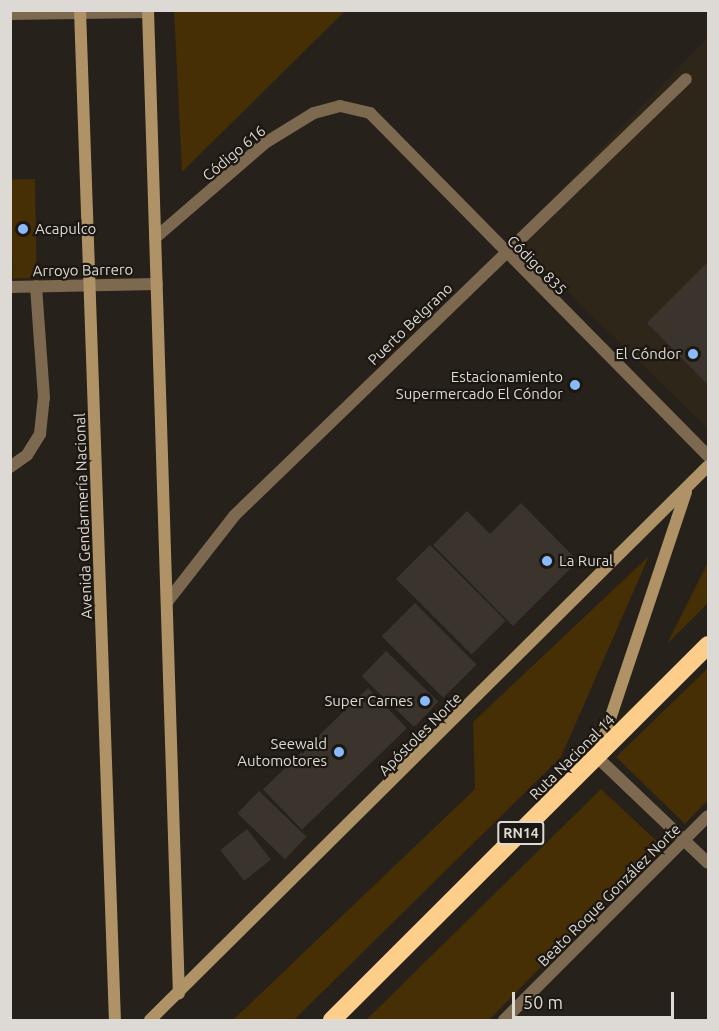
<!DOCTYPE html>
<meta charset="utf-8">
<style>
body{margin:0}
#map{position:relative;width:719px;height:1031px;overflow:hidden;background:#26211a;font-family:Ubuntu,sans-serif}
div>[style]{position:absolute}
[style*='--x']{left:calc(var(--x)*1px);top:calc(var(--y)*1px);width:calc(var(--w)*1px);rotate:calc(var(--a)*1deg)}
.built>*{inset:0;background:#2e2619}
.green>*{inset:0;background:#462e05;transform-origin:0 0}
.building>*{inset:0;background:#3a342d;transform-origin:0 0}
.street>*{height:12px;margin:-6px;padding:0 6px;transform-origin:6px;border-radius:6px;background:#7c694f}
.secondary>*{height:12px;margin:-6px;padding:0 6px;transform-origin:6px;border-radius:6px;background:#b09267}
.highway>*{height:18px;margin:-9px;padding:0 9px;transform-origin:9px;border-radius:9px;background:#fdcd8a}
.dots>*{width:16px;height:16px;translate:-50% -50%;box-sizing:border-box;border:3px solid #1c1711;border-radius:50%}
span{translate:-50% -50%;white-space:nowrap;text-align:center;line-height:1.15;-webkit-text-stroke:4.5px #1c1711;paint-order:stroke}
.shield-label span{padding:2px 4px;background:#1c1711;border:2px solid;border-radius:4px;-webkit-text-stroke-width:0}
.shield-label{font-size:14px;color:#dddad5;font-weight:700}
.street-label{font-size:15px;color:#dddad5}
.poi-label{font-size:15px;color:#dddad5}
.left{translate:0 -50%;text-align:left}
.right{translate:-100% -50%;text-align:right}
.frame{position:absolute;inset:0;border:12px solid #dddad5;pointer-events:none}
.scale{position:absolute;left:512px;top:992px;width:162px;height:27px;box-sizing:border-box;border:3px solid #dddad5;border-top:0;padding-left:8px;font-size:18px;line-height:21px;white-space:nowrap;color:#dddad5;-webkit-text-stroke:4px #1c1711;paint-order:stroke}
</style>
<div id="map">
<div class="built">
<div style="clip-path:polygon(708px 37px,708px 429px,514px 239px)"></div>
</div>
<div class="green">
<div style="clip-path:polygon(174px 10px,345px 10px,345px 11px,182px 172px)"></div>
<div style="left:35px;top:179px;width:99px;height:24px;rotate:89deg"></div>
<div style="clip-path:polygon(649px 556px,561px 757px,294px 1020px,233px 1020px,475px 789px,473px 722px)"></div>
<div style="clip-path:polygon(708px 562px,708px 603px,667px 644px)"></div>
<div style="clip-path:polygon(708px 668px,708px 800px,685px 824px,616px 757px)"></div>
<div style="clip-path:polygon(601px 789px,661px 845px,489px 1020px,366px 1020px)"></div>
</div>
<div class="building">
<div style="clip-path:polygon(708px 262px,708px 385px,647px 323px)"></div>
<div style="clip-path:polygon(521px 503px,578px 561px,513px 626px,433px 545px,467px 511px,490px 534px)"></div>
<div style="left:430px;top:545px;width:107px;height:48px;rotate:45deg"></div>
<div style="left:415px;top:603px;width:87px;height:47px;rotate:45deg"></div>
<div style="left:386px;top:651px;width:73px;height:35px;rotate:44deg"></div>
<div style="left:368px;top:688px;width:56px;height:146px;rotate:46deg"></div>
<div style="left:259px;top:791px;width:66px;height:31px;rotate:44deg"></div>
<div style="left:247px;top:829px;width:39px;height:34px;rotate:52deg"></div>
</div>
<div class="street">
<div style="--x:10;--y:14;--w:138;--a:-0.8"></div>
<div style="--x:155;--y:238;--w:145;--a:-40.8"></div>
<div style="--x:265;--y:143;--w:57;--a:-31.5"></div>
<div style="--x:314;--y:113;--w:27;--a:-15"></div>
<div style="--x:340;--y:106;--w:31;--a:13"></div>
<div style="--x:370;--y:113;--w:482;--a:45.4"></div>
<div style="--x:10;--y:287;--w:147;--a:-1.2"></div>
<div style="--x:10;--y:467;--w:21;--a:-35"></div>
<div style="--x:27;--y:455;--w:25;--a:-58"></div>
<div style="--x:40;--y:434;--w:36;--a:-84"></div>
<div style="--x:44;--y:398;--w:112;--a:-94.1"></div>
<div style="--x:167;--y:602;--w:110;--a:-52"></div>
<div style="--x:235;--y:515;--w:627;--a:-44.03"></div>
<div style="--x:597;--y:757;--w:153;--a:43.7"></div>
<div style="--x:504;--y:1020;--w:288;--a:-45"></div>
</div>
<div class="secondary">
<div style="--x:80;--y:10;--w:1011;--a:88.02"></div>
<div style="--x:148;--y:10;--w:984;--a:88.2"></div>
<div style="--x:599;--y:752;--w:274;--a:-71.5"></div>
<div style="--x:150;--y:1020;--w:786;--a:-44.79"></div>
</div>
<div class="highway">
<div style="--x:332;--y:1020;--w:531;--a:-44.92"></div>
</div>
<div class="dots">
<div style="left:23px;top:229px;background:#88bafc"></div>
<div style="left:693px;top:354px;background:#88bafc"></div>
<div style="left:575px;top:385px;background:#88bafc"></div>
<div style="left:547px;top:561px;background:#88bafc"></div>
<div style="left:425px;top:701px;background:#88bafc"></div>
<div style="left:339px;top:752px;background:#88bafc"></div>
</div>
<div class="shield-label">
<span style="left:521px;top:833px">RN14</span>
</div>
<div class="street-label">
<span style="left:234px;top:153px;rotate:-40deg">Código 616</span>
<span style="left:537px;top:265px;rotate:45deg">Código 835</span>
<span style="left:83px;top:270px;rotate:-1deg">Arroyo Barrero</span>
<span style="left:410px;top:324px;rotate:-44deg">Puerto Belgrano</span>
<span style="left:83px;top:516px;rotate:-92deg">Avenida Gendarmería Nacional</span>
<span style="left:420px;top:734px;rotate:-45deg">Apóstoles Norte</span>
<span style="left:572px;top:757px;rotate:-45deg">Ruta Nacional 14</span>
<span style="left:609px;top:895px;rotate:-45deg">Beato Roque González Norte</span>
</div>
<div class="poi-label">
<span class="left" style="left:35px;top:229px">Acapulco</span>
<span class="right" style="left:681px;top:354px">El Cóndor</span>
<span class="right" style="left:563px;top:385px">Estacionamiento<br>Supermercado El Cóndor</span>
<span class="left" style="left:559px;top:561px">La Rural</span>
<span class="right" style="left:413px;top:701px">Super Carnes</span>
<span class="right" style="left:327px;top:752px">Seewald<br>Automotores</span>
</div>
<div class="frame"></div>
<div class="scale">50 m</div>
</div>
